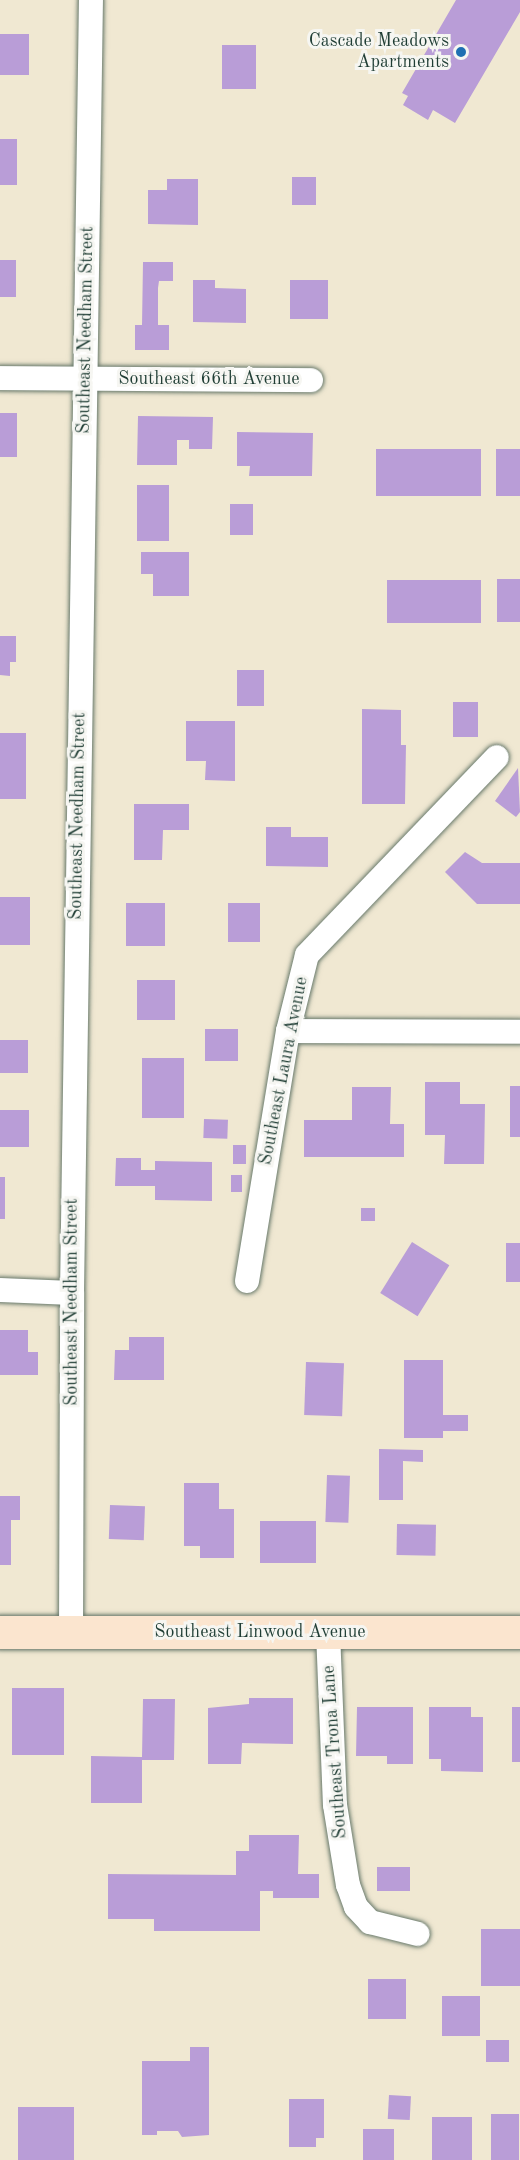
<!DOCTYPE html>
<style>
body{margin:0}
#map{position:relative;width:520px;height:2160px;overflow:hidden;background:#f0e8d2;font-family:"Old Standard TT",serif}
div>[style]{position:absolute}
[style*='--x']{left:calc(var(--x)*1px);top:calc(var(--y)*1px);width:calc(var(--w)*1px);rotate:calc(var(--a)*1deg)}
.building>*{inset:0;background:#b99dd7;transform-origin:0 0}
.roads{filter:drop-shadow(0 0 2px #68796b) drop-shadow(0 0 2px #68796b)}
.street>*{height:24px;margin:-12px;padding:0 12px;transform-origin:12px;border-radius:12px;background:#fff}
.secondary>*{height:33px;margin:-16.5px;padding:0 16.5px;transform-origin:16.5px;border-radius:16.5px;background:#fbe5cf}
.dots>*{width:16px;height:16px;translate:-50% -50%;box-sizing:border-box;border:3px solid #f6f6f2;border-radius:50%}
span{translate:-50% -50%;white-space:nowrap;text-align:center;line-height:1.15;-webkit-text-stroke:6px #f6f6f2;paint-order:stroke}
.poi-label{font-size:18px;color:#1f3d34}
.right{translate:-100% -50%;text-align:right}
.street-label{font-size:18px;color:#1f3d34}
</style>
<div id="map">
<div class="building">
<div style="clip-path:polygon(456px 0,520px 0,520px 12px,455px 123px,433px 110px,428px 120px,403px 105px,408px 96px,402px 93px)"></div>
<div style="left:0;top:34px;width:29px;height:41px"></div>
<div style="left:222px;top:45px;width:34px;height:44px"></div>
<div style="left:0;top:139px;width:17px;height:46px"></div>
<div style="left:292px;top:177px;width:24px;height:28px"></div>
<div style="clip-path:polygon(167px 179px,198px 179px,198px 225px,148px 224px,148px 190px,167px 190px)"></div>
<div style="left:0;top:260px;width:16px;height:37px"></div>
<div style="clip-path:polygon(143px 262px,173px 262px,173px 281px,159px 281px,158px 288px,158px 325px,169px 325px,169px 350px,135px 350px,135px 325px,142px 325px)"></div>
<div style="clip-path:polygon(193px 280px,215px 280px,215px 288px,246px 289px,246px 323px,193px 322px)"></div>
<div style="left:290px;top:280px;width:38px;height:39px"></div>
<div style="left:0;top:413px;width:17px;height:44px"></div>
<div style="clip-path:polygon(138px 416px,213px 417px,212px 449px,189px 449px,189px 440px,177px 440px,177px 465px,137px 465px)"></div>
<div style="clip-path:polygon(237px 432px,313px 433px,312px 476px,249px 476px,250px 466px,237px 466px)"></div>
<div style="left:376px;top:449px;width:105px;height:47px"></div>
<div style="left:496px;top:449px;width:24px;height:47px"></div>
<div style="left:137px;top:485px;width:32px;height:56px"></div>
<div style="left:230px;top:504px;width:23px;height:31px"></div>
<div style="clip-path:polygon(141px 552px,189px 552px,189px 596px,153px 596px,153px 574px,141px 574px)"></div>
<div style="left:497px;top:579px;width:23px;height:43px"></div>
<div style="left:387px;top:580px;width:94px;height:43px"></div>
<div style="clip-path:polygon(0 636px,16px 636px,16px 662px,10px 662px,10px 676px,0 675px)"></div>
<div style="left:237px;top:670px;width:27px;height:36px"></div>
<div style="left:453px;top:702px;width:25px;height:35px"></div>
<div style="clip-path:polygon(362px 709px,401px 710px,401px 745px,406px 745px,405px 804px,362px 804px)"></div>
<div style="clip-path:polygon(186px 721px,235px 721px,235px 781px,205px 780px,206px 761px,186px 761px)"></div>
<div style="left:0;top:733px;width:26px;height:66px"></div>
<div style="clip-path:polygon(518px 768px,520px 812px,516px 817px,495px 801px)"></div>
<div style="clip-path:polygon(134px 804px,189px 804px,189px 830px,163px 830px,162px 860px,134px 860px)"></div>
<div style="clip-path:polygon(266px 827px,291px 827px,291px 837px,328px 837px,328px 867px,266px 866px)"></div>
<div style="clip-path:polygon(465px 852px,482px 863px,520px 863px,520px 904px,477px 904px,445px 872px)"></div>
<div style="left:0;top:897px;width:30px;height:48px"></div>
<div style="left:126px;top:903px;width:39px;height:43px"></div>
<div style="left:228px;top:903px;width:32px;height:39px"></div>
<div style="left:137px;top:980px;width:38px;height:40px"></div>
<div style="left:205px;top:1029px;width:33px;height:32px"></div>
<div style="left:0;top:1040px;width:28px;height:33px"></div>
<div style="left:142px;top:1058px;width:42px;height:60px"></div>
<div style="clip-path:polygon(425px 1082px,460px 1082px,460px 1104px,485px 1104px,484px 1164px,444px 1164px,445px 1135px,425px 1135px)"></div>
<div style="left:510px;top:1086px;width:10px;height:51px"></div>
<div style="clip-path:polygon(352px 1087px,391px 1087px,390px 1124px,404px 1124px,404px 1157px,304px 1157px,304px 1120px,352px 1120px)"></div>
<div style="left:0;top:1110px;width:29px;height:37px"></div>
<div style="left:204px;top:1119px;width:24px;height:19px;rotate:2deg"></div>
<div style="left:233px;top:1145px;width:13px;height:19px"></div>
<div style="clip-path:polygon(116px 1158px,141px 1158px,141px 1170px,155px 1170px,155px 1161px,212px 1162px,212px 1201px,155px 1200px,155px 1186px,115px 1186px)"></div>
<div style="left:231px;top:1175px;width:11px;height:17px"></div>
<div style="left:0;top:1177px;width:5px;height:42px"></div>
<div style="left:375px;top:1208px;width:13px;height:14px;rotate:90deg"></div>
<div style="left:412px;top:1242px;width:44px;height:60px;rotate:32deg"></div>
<div style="left:506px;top:1243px;width:14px;height:39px"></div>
<div style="clip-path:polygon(0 1330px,28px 1330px,28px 1352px,38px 1352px,38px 1375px,0 1375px)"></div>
<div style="clip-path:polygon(129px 1337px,164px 1337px,164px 1380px,114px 1380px,115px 1350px,129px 1350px)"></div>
<div style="clip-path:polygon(404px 1360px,443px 1360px,443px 1415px,468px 1415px,468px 1431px,443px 1431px,443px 1438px,404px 1438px)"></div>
<div style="left:306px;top:1362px;width:38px;height:53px;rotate:2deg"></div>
<div style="clip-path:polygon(379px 1449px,423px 1450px,423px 1462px,403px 1461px,403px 1500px,379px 1500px)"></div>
<div style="left:327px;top:1475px;width:23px;height:47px;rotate:2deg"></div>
<div style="clip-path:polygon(184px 1483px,219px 1483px,219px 1509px,234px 1509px,234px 1558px,200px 1558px,200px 1546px,184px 1546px)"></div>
<div style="clip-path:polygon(0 1496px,20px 1496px,20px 1520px,11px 1520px,11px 1565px,0 1565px)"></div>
<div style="left:110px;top:1505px;width:35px;height:34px;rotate:2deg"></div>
<div style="left:260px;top:1521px;width:56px;height:42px"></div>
<div style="left:397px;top:1524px;width:39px;height:31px;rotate:1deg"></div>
<div style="left:12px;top:1688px;width:52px;height:67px"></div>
<div style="clip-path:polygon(249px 1698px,293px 1698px,293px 1744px,242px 1743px,241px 1764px,208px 1764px,208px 1708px,249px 1704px)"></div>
<div style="clip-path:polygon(143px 1699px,175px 1699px,174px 1760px,142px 1760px,142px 1803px,91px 1803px,91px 1756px,142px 1757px)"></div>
<div style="clip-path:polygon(357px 1707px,413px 1707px,413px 1764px,387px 1764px,387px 1756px,356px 1756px)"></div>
<div style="clip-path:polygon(429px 1707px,471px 1707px,471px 1717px,483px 1717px,483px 1772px,441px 1771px,441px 1759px,429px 1759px)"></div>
<div style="left:512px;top:1707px;width:8px;height:55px"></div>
<div style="clip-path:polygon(249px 1835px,299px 1835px,298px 1874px,319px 1874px,319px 1898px,273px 1898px,273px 1891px,260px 1891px,260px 1931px,154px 1931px,154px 1919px,108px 1919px,108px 1874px,236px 1875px,236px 1851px,249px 1851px)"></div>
<div style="left:377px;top:1867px;width:33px;height:24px"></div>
<div style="left:481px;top:1929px;width:39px;height:57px"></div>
<div style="left:368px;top:1979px;width:38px;height:40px"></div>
<div style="left:442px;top:1996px;width:38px;height:40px"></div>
<div style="left:486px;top:2040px;width:23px;height:22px"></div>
<div style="clip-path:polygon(190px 2047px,209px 2047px,209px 2135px,182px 2137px,178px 2131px,157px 2131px,157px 2135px,142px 2135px,142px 2061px,190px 2061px)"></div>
<div style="left:389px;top:2095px;width:22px;height:24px;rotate:3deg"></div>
<div style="clip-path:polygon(289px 2099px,324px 2099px,324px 2138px,316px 2138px,316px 2147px,289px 2147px)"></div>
<div style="left:18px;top:2107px;width:56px;height:53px"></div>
<div style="left:491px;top:2114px;width:28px;height:46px"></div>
<div style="left:432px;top:2117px;width:40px;height:43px"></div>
<div style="left:363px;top:2129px;width:31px;height:31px"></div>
</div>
<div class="roads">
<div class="street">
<div style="--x:0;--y:378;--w:311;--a:0.4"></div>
<div style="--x:288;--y:1031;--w:232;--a:0.2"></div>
<div style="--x:247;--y:1281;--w:253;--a:-80.7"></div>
<div style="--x:288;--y:1031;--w:78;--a:-76"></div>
<div style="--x:307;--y:955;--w:274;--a:-46.2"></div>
<div style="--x:0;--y:1290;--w:72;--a:2.4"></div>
<div style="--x:71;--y:1632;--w:339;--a:-89.8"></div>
<div style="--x:72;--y:1293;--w:1293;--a:-89.16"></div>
<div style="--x:328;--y:1632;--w:173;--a:87.7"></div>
<div style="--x:335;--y:1805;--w:81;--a:80.8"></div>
<div style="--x:348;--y:1885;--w:23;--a:70"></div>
<div style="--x:356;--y:1907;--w:21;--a:47"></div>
<div style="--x:370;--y:1922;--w:49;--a:14"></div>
</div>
<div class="secondary">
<div style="--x:0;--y:1632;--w:520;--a:0"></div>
</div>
</div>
<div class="dots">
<div style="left:461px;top:52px;background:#1f6fb2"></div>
</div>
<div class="poi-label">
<span class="right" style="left:449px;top:52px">Cascade Meadows<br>Apartments</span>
</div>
<div class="street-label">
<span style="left:86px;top:330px;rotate:-89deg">Southeast Needham Street</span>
<span style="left:209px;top:379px">Southeast 66th Avenue</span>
<span style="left:78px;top:816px;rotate:-89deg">Southeast Needham Street</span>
<span style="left:284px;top:1071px;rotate:-79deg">Southeast Laura Avenue</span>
<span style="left:72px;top:1302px;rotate:-90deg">Southeast Needham Street</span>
<span style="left:260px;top:1632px">Southeast Linwood Avenue</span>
<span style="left:335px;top:1752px;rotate:-94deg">Southeast Trona Lane</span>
</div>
</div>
